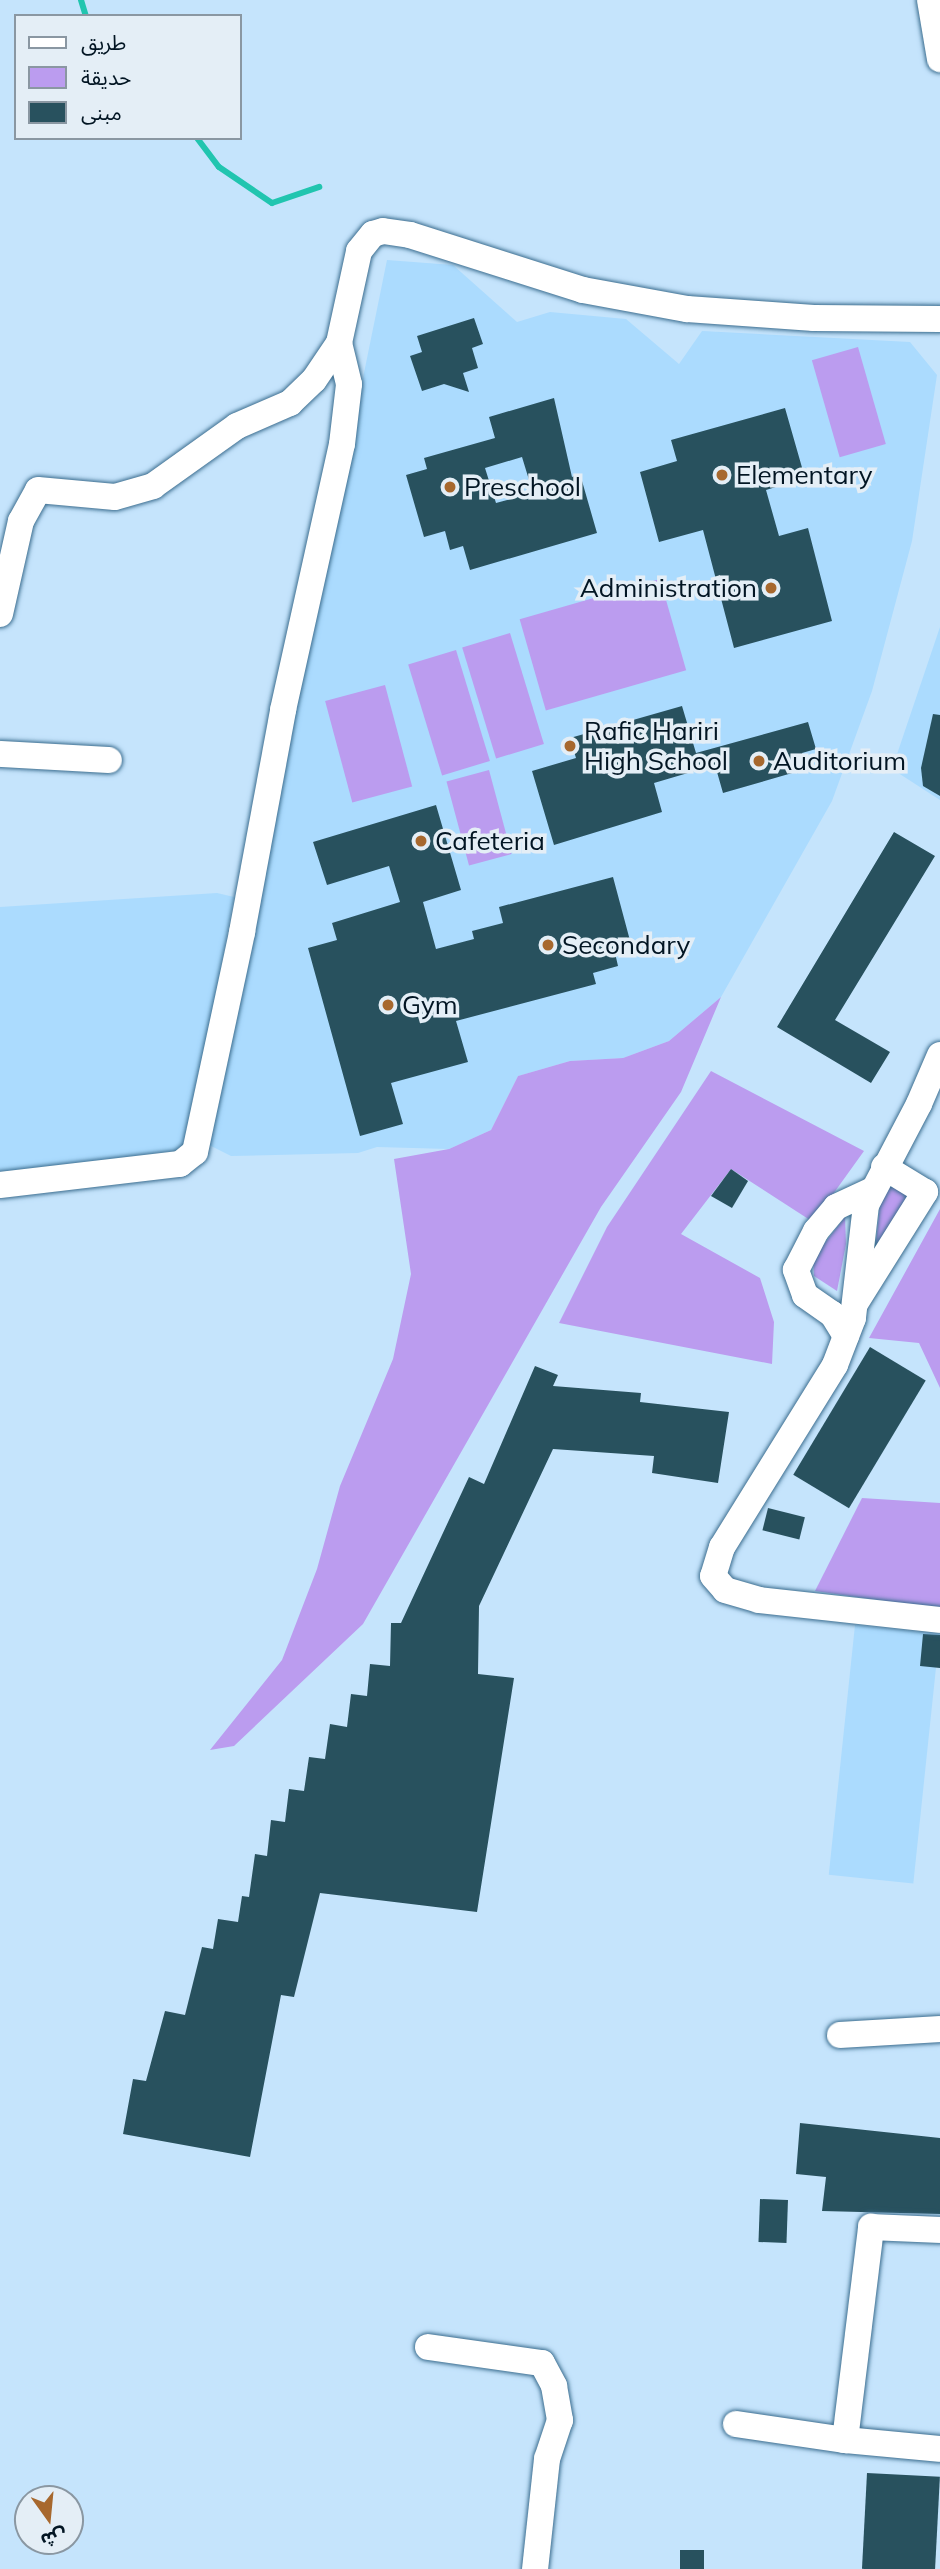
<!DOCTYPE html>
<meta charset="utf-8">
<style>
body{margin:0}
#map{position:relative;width:940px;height:2569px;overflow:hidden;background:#c5e4fc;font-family:Mulish,"Noto Sans Arabic",sans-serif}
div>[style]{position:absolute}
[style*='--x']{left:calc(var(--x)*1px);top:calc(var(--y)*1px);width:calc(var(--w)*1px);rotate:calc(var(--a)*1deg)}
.built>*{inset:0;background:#abdbfe;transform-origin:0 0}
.green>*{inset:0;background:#bb9cef;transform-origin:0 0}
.stream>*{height:6px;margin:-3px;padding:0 3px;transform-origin:3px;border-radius:3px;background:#21c5af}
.building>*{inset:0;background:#28515e;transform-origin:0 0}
.roads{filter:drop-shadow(0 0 2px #3b6d8f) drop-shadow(0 0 2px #3b6d8f)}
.minor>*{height:26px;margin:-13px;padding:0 13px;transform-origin:13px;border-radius:13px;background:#fff}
.dots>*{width:19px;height:19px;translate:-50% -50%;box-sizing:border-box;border:4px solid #e4eef6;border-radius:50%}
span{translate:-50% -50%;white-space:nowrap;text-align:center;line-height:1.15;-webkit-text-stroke:7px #e4eef6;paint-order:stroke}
.poi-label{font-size:26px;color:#021523}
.left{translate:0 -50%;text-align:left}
.right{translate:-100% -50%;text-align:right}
.legend{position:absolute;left:14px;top:14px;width:228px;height:126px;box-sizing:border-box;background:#e4eef6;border:2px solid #8a97a2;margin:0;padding:9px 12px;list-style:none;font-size:21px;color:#021523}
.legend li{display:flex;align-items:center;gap:14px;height:35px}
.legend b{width:35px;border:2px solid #8a97a2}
.north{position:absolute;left:14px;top:2485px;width:70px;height:70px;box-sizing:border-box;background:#e4eef6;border:2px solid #8a97a2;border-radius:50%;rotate:165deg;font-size:19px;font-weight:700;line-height:28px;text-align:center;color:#021523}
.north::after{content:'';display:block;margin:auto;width:24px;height:32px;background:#a7682e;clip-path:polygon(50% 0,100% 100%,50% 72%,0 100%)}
</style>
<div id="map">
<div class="built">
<div style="clip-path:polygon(387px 260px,453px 265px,517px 322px,550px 312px,626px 319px,679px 364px,702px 331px,910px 342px,937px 375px,912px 541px,872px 691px,832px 801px,721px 997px,669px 1041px,623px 1058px,570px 1061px,518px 1076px,491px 1130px,449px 1149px,377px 1147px,358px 1153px,231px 1156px,207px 1144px)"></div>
<div style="clip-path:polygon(940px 627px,940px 800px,892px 769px)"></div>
<div style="clip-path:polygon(217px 893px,234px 897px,187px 1149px,0 1174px,0 907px)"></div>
<div style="left:855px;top:1625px;width:85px;height:251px;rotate:6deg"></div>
</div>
<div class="green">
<div style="left:858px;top:347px;width:101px;height:48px;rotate:74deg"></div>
<div style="left:660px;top:579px;width:95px;height:146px;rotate:74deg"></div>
<div style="left:510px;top:633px;width:116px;height:50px;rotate:73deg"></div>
<div style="left:456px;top:650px;width:116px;height:50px;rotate:73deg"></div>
<div style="left:385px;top:685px;width:105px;height:62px;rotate:75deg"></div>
<div style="left:489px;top:770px;width:87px;height:44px;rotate:75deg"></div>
<div style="clip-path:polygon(721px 997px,681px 1092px,601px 1207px,363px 1624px,234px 1746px,210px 1750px,282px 1660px,317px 1569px,340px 1486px,393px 1359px,411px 1274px,394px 1159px,449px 1149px,491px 1130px,518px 1076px,570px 1061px,623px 1058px,669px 1041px)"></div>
<div style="clip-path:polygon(711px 1071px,864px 1151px,813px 1222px,731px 1169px,681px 1234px,760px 1278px,774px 1322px,772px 1364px,559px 1323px,607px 1227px)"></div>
<div style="clip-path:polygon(883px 1182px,911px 1194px,874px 1262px,882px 1185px)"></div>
<div style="clip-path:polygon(940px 1209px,940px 1388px,919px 1343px,869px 1338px)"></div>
<div style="clip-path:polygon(845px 1217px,846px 1244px,837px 1291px,814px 1276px,813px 1258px)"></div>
<div style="clip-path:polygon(862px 1498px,940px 1503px,940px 1609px,815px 1591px)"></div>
</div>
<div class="stream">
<div style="--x:81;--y:0;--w:17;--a:73"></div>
<div style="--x:197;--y:138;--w:36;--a:53"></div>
<div style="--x:219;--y:167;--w:64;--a:34.2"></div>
<div style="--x:272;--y:203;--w:50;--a:-18.8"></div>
</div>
<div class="building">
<div style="clip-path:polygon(474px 318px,483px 344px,472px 348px,478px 368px,463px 373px,469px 392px,444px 384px,422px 391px,410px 356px,422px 352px,417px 336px)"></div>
<div style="clip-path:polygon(evenodd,554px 398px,572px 477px,580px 474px,597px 533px,470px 570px,463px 546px,450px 550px,445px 531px,424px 537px,406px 475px,427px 469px,424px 458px,495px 438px,489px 417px,554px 398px,522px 457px,533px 493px,496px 503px,485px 468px,522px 457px)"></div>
<div style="clip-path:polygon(785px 408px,805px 478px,766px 490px,779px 536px,808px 528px,832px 621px,734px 648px,703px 530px,659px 542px,640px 472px,677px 461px,671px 440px)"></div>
<div style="clip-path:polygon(682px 706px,696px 753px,808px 722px,816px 749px,802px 753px,806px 769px,723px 793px,715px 765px,654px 783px,662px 812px,554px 845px,532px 771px,576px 758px,570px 738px)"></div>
<div style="clip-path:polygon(933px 714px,940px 715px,940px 796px,923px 786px,921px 768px)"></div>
<div style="clip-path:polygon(436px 805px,461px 890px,423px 902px,436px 949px,474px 939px,472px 931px,503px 923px,499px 907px,613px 877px,632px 948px,615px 953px,618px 966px,593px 973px,596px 984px,456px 1021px,468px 1062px,391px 1083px,403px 1124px,360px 1136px,308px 948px,337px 940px,332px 923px,400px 902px,389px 866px,327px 885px,313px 842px)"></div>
<div style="clip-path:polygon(894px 832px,935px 856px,835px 1020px,890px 1052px,871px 1083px,777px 1027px)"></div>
<div style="clip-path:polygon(731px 1169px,748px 1181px,732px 1208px,711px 1196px)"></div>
<div style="left:870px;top:1347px;width:65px;height:149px;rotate:31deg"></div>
<div style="clip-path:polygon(535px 1366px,558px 1375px,553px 1386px,641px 1393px,640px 1402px,729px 1412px,718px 1483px,652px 1473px,654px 1456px,553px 1449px,479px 1606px,478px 1674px,514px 1678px,477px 1912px,320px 1893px,294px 1997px,281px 1995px,250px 2157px,123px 2134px,133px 2079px,146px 2081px,165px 2011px,185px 2015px,202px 1947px,213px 1949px,218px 1919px,238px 1922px,242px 1896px,249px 1897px,255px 1854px,267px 1856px,271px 1820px,285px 1822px,289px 1789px,304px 1791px,309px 1757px,325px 1759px,330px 1724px,347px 1727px,351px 1694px,367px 1696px,370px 1664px,390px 1666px,391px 1623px,401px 1623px,469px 1477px,484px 1484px)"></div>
<div style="left:768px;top:1508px;width:38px;height:23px;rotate:14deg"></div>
<div style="clip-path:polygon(923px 1634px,940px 1635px,940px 1668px,920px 1666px)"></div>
<div style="clip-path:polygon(800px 2123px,940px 2138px,940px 2214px,822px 2211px,826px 2177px,796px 2174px)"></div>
<div style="left:760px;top:2199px;width:28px;height:43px;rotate:2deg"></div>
<div style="left:867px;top:2473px;width:73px;height:96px;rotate:3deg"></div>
<div style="left:704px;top:2550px;width:19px;height:24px;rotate:90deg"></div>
</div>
<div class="roads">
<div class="minor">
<div style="--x:930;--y:0;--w:60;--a:80.4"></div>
<div style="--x:0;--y:614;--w:95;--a:-77.3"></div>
<div style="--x:21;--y:521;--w:35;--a:-61"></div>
<div style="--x:38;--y:490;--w:77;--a:5.2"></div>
<div style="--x:115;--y:497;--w:40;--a:-16"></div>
<div style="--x:153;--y:486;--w:103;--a:-35.5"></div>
<div style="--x:237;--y:426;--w:58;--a:-23.5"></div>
<div style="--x:290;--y:403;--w:33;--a:-44"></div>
<div style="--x:314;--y:380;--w:45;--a:-56"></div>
<div style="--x:339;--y:343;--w:94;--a:-77.7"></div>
<div style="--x:359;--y:251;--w:22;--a:-51"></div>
<div style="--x:373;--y:234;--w:10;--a:-17"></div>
<div style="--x:383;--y:231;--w:27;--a:8"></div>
<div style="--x:410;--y:235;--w:182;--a:17.6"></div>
<div style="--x:583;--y:290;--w:106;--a:10.4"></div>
<div style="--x:687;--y:309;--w:127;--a:4.1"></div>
<div style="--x:814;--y:318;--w:126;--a:0.5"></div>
<div style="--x:0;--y:754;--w:109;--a:3.2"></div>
<div style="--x:940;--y:1055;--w:53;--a:113.2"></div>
<div style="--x:919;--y:1104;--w:114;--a:117.7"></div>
<div style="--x:866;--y:1205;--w:114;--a:96.6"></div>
<div style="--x:853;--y:1318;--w:50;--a:111"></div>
<div style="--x:835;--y:1365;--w:214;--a:121.8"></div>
<div style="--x:722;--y:1547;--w:30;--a:107"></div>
<div style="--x:713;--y:1576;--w:18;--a:49"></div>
<div style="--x:725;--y:1590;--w:35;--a:16"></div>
<div style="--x:759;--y:1600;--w:182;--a:6.3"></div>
<div style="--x:0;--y:1185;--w:181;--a:-6.7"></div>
<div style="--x:180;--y:1164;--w:19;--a:-39"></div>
<div style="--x:195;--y:1152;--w:225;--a:-77.9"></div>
<div style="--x:242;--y:932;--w:226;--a:-79.5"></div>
<div style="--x:283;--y:710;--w:272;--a:-77.5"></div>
<div style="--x:342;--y:444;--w:60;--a:-83.3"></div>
<div style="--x:349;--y:384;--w:42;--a:-103.7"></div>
<div style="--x:856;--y:1302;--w:130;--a:-57.9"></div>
<div style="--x:925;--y:1192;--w:48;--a:-148.6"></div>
<div style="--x:846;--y:1336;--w:26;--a:-122"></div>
<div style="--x:832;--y:1314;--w:33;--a:-145"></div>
<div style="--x:805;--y:1295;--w:27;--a:-110"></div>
<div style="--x:796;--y:1270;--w:44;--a:-62.9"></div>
<div style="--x:816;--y:1231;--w:31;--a:-50"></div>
<div style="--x:836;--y:1207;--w:38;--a:-25"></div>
<div style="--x:840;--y:2035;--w:100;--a:-3.4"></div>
<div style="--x:428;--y:2347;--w:115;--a:8"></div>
<div style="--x:542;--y:2363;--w:26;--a:62"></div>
<div style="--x:554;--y:2386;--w:35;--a:80"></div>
<div style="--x:560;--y:2420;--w:41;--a:108.4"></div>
<div style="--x:547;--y:2459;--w:111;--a:96.2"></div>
<div style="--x:736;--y:2424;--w:110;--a:8.4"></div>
<div style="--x:845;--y:2440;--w:215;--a:-83"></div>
<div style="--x:871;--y:2227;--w:69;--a:2.5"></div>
<div style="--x:845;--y:2440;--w:95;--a:5.4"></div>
</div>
</div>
<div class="dots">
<div style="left:722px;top:475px;background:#a7682e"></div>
<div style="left:450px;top:487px;background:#a7682e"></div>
<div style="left:771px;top:588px;background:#a7682e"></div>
<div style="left:570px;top:746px;background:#a7682e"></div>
<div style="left:759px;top:761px;background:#a7682e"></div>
<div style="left:421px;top:841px;background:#a7682e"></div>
<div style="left:548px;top:945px;background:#a7682e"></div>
<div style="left:388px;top:1005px;background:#a7682e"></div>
</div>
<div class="poi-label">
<span class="left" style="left:736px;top:475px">Elementary</span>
<span class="left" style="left:464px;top:487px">Preschool</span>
<span class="right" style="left:757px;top:588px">Administration</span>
<span class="left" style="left:584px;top:746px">Rafic Hariri<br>High School</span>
<span class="left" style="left:773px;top:761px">Auditorium</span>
<span class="left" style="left:435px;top:841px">Cafeteria</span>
<span class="left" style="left:562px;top:945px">Secondary</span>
<span class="left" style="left:402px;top:1005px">Gym</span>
</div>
<ul class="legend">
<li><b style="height:9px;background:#fff"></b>طريق</li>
<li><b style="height:19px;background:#bb9cef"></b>حديقة</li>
<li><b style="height:19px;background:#28515e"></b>مبنى</li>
</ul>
<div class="north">ش</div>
</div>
